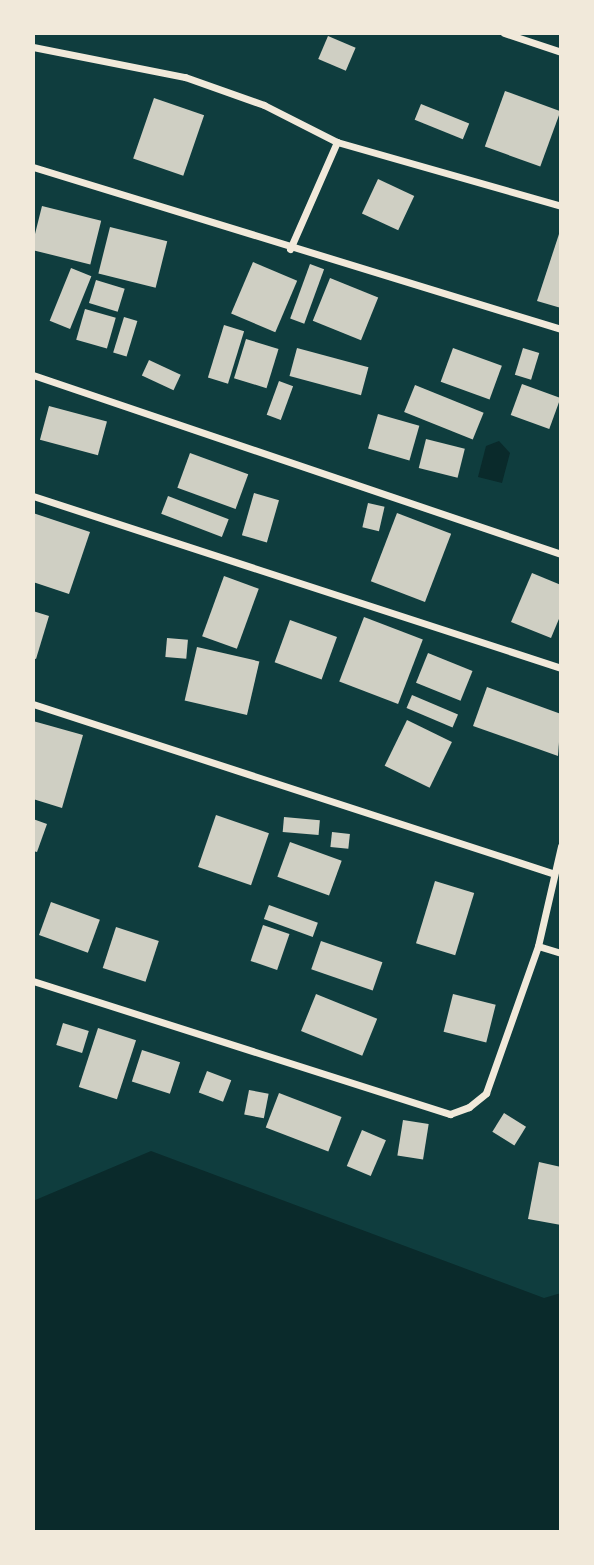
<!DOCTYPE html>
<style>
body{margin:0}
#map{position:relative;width:594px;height:1565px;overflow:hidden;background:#0f3d3e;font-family:Bitter,serif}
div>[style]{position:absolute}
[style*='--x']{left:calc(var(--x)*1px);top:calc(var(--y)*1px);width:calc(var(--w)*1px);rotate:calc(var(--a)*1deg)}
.water>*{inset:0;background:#0a2a2b}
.building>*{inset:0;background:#cfcfc3;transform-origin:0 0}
.minor>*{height:7px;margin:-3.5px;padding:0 3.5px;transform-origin:3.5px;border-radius:3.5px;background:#f1e9da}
span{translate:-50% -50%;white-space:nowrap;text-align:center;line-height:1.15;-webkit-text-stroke:6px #f1e9da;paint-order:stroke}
.frame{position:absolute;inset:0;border:35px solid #f1e9da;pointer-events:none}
</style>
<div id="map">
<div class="water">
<div style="clip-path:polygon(499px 441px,510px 453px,502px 483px,478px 477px,486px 446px)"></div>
<div style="clip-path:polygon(151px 1151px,544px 1298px,561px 1293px,561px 1532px,33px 1532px,33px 1201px)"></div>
</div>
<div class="building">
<div style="left:328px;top:36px;width:30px;height:25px;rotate:23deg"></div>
<div style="left:505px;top:91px;width:59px;height:59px;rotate:20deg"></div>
<div style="left:154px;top:98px;width:53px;height:64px;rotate:19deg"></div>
<div style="left:421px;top:104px;width:52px;height:17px;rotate:22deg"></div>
<div style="left:378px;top:179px;width:40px;height:38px;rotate:25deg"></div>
<div style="left:42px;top:206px;width:61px;height:45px;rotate:14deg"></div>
<div style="left:110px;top:227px;width:59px;height:48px;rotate:14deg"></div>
<div style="clip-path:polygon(561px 228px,561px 308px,537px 301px)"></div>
<div style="left:253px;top:262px;width:48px;height:56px;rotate:23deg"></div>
<div style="left:310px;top:264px;width:15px;height:58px;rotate:20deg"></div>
<div style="left:71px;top:268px;width:22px;height:57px;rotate:22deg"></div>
<div style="left:330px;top:278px;width:52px;height:46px;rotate:22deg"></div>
<div style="left:96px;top:280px;width:30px;height:24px;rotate:17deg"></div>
<div style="left:85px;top:309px;width:32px;height:32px;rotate:16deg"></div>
<div style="left:124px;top:317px;width:14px;height:37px;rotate:17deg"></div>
<div style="left:224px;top:325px;width:21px;height:55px;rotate:17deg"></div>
<div style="left:246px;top:339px;width:34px;height:41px;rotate:17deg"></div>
<div style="left:297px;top:348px;width:74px;height:29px;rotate:15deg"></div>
<div style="left:453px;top:348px;width:52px;height:36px;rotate:20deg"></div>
<div style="left:523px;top:348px;width:17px;height:28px;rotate:17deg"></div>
<div style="left:149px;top:360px;width:35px;height:17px;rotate:25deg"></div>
<div style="left:279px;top:381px;width:15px;height:36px;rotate:20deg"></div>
<div style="left:522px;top:384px;width:41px;height:33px;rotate:20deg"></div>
<div style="left:415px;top:385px;width:74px;height:29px;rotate:22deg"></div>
<div style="left:49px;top:406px;width:60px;height:35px;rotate:15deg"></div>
<div style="left:378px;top:414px;width:43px;height:36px;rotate:16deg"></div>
<div style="left:426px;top:439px;width:40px;height:30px;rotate:14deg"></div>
<div style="left:190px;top:453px;width:62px;height:37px;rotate:20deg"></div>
<div style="left:254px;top:493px;width:26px;height:44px;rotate:16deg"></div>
<div style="left:168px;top:496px;width:65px;height:19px;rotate:21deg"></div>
<div style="left:368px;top:503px;width:17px;height:25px;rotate:13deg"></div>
<div style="clip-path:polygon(33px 513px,90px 532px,69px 594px,33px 582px)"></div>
<div style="left:397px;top:513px;width:58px;height:73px;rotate:21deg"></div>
<div style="clip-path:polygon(532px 573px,561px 585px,561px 614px,551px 638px,511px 622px)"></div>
<div style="left:224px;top:576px;width:37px;height:64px;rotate:20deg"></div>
<div style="clip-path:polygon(33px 611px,49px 616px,36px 659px,33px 658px)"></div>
<div style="left:364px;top:617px;width:63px;height:69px;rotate:21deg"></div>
<div style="left:290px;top:620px;width:50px;height:45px;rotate:20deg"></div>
<div style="left:167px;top:638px;width:21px;height:19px;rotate:5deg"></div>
<div style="left:197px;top:647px;width:64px;height:55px;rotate:13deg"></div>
<div style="left:428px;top:653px;width:48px;height:32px;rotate:22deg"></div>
<div style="clip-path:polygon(487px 687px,561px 714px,558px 756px,473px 726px)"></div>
<div style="left:412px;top:695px;width:50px;height:14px;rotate:23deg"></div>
<div style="left:407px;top:720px;width:50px;height:51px;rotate:26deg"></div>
<div style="clip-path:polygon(33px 721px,83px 735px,62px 808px,33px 799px)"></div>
<div style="left:216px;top:815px;width:56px;height:55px;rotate:19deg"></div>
<div style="left:284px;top:817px;width:36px;height:15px;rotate:5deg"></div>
<div style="clip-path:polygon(33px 819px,47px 824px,37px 852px,33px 851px)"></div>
<div style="left:332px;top:832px;width:18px;height:15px;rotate:6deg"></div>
<div style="left:290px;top:842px;width:55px;height:37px;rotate:20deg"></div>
<div style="left:435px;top:881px;width:41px;height:65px;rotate:17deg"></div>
<div style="left:51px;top:902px;width:52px;height:35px;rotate:20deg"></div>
<div style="left:269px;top:905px;width:52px;height:15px;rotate:20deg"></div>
<div style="left:263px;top:925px;width:28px;height:38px;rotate:19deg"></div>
<div style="left:116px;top:927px;width:45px;height:43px;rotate:18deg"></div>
<div style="left:321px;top:941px;width:65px;height:30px;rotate:19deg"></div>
<div style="left:316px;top:994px;width:66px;height:40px;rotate:22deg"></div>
<div style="left:453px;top:994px;width:44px;height:39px;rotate:14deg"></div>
<div style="left:63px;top:1023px;width:27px;height:23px;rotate:17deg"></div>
<div style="left:98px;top:1028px;width:40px;height:62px;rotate:18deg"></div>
<div style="left:142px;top:1050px;width:40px;height:33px;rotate:18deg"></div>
<div style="left:207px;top:1071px;width:26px;height:23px;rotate:21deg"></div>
<div style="left:249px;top:1090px;width:20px;height:25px;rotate:11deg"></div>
<div style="left:279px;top:1093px;width:67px;height:37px;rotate:21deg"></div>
<div style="left:504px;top:1113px;width:26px;height:22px;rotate:32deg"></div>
<div style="left:403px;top:1120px;width:26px;height:36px;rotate:9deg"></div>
<div style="left:362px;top:1130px;width:26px;height:39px;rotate:23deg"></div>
<div style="clip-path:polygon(539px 1162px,561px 1167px,561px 1225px,528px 1219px)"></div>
</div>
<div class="minor">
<div style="--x:504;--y:33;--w:60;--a:18.4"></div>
<div style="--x:33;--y:47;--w:155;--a:11.2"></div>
<div style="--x:185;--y:77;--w:84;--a:19.5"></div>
<div style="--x:264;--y:105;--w:82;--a:26.9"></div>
<div style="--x:33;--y:167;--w:552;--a:17.06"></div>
<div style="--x:290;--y:249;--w:117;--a:-66.3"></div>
<div style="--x:337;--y:142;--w:233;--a:15.9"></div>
<div style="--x:33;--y:375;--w:558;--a:18.73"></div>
<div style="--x:33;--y:496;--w:555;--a:18.04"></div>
<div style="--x:33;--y:704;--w:546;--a:18.04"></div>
<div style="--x:538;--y:946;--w:24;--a:17"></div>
<div style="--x:33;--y:981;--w:438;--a:17.7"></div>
<div style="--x:450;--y:1114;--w:20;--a:-20"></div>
<div style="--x:469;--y:1107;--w:22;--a:-39"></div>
<div style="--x:486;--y:1093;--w:156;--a:-70.5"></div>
<div style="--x:538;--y:946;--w:103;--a:-77"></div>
</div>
<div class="frame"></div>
</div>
